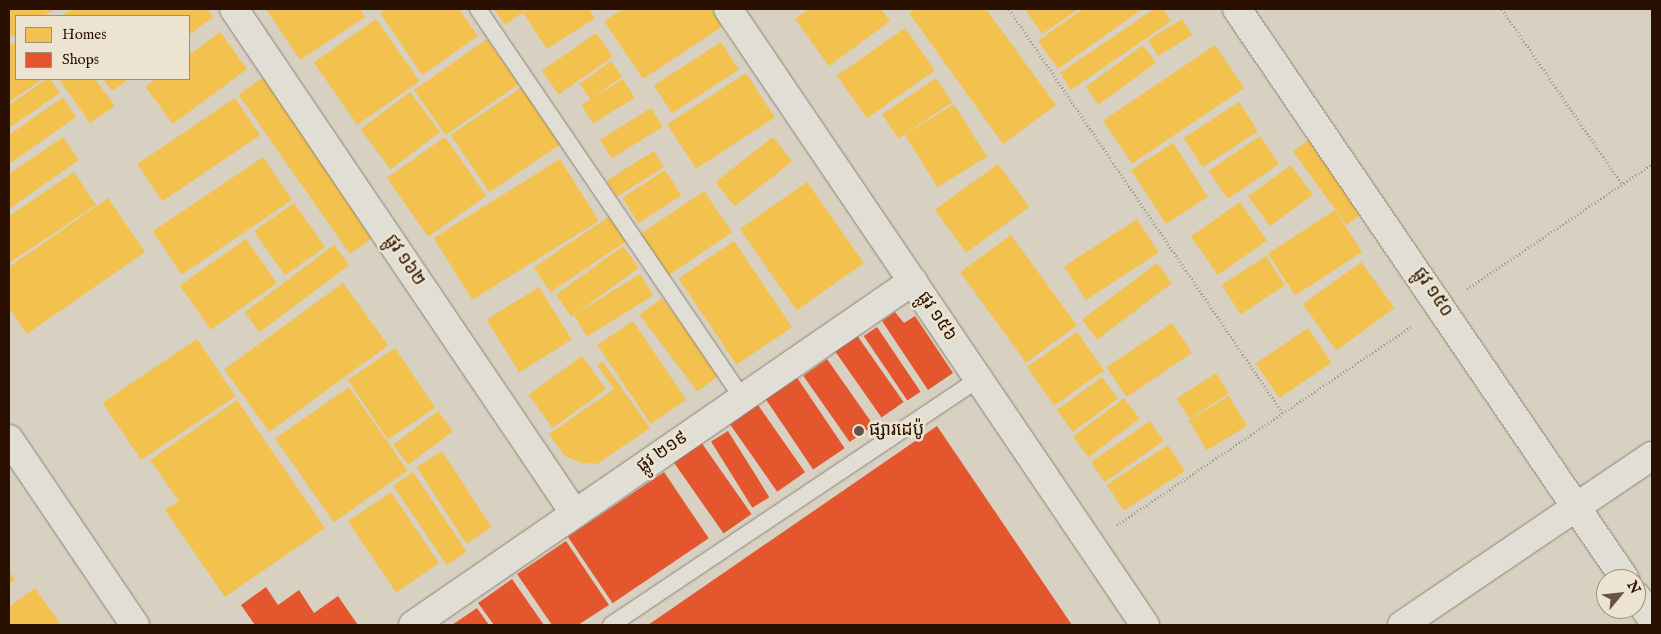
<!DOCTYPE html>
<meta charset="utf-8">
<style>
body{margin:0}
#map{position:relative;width:1661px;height:634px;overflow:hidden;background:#d8d1c1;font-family:"IM FELL English","Noto Sans Khmer",serif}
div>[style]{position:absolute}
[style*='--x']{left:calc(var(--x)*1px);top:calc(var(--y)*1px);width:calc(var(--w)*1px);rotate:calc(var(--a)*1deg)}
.homes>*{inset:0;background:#f2c14e;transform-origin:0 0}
.shops>*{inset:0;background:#e4572e;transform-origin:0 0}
.path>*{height:3px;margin-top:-1.5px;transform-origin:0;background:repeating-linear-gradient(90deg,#9d9891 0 1px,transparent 0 3.5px)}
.roads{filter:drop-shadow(0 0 1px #8a8278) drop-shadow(0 0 1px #8a8278)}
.service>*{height:16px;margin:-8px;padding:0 8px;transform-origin:8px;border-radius:8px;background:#e1ded6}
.minor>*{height:28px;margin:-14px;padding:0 14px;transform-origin:14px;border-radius:14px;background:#e1ded6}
.tertiary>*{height:28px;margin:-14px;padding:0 14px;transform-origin:14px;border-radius:14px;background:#e1ded6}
.secondary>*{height:28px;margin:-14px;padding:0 14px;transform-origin:14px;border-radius:14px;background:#e1ded6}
.dots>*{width:14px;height:14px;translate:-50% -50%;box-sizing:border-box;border:2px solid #ece4d1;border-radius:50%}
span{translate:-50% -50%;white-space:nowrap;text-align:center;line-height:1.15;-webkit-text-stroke:5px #ece4d1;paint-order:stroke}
.street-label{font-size:18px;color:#2a1000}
.poi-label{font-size:18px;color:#2a1000}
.left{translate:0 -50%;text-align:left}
.frame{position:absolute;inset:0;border:10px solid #2a1000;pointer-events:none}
.legend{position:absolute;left:15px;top:15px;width:175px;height:65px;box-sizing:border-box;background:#ece4d1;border:1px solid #9e8f7d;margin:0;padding:6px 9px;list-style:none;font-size:15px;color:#2a1000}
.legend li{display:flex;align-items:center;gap:10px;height:25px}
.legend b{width:25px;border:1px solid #9e8f7d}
.north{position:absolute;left:1596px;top:569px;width:50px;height:50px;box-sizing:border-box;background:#ece4d1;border:1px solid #9e8f7d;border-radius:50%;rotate:62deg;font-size:14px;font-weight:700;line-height:20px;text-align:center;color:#2a1000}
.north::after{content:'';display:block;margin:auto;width:18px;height:22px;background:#675444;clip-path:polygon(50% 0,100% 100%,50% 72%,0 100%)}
</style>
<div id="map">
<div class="homes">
<div style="clip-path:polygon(9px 9px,55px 9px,43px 16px,16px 16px,16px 34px,12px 37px,9px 32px)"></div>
<div style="clip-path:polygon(72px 9px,207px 9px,213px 17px,189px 35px,189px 16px,61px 16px)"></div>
<div style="clip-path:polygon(266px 9px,360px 9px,365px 17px,300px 60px)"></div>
<div style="clip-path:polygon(386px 9px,459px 9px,478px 36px,422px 75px,380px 13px)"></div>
<div style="clip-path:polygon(494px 9px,527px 9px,505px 25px)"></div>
<div style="clip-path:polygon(529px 9px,589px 9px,595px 18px,547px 49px,523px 13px)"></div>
<div style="clip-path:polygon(623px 9px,711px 9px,723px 26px,643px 79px,604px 21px)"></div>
<div style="clip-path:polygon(809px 9px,881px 9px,890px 21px,829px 66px,795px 19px)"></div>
<div style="clip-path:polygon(915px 9px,986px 9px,1056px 105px,1003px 144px,909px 13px)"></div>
<div style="clip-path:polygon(1025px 9px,1079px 9px,1042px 34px)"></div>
<div style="clip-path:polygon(1083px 9px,1142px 9px,1058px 69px,1038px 41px)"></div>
<div style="clip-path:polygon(1154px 9px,1163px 9px,1171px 21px,1071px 90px,1060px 73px)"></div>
<div style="left:376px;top:19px;width:76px;height:76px;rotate:55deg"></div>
<div style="left:1182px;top:19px;width:19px;height:40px;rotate:58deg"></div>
<div style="left:905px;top:28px;width:52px;height:83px;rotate:55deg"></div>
<div style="clip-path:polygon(220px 32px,247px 69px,173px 124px,145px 86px,156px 79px,189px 79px,189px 55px)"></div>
<div style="left:596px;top:33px;width:29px;height:66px;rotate:55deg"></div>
<div style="left:487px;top:39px;width:55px;height:89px;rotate:55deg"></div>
<div style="clip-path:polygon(14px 42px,16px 46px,16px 79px,41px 80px,9px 102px,9px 46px)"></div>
<div style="left:721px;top:42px;width:33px;height:80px;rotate:57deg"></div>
<div style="left:1143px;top:45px;width:22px;height:71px;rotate:54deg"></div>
<div style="left:1215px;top:45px;width:52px;height:135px;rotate:56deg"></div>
<div style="left:611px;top:61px;width:19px;height:39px;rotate:54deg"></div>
<div style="left:746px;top:73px;width:53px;height:94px;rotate:57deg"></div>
<div style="left:264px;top:77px;width:194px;height:31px;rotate:55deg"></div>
<div style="left:936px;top:78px;width:29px;height:65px;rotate:56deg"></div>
<div style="clip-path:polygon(47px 79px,50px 79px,60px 93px,9px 128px,9px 105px)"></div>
<div style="clip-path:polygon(59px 79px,95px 79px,115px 106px,90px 123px)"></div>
<div style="clip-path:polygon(103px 79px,129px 79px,112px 91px)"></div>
<div style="left:623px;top:79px;width:22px;height:49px;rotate:58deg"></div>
<div style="left:522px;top:87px;width:69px;height:86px;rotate:56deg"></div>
<div style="left:410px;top:92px;width:50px;height:62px;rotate:53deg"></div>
<div style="clip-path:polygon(63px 97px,76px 117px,9px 164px,9px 135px)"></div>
<div style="left:235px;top:98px;width:45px;height:118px;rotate:56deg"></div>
<div style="left:1239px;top:102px;width:35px;height:66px;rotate:57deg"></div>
<div style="left:954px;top:104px;width:62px;height:58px;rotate:58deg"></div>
<div style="left:651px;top:108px;width:22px;height:60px;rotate:58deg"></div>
<div style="left:1260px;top:136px;width:34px;height:62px;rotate:56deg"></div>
<div style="left:1314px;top:136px;width:91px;height:26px;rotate:54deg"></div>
<div style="clip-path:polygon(63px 137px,79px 160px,9px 209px,9px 174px)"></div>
<div style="left:445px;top:137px;width:72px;height:71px;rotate:55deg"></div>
<div style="left:773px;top:137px;width:31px;height:73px;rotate:52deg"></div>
<div style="left:1173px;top:143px;width:64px;height:50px;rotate:57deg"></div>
<div style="left:654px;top:151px;width:19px;height:56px;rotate:58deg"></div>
<div style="left:263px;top:157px;width:52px;height:133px;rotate:56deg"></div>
<div style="left:560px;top:159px;width:73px;height:149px;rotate:58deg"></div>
<div style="left:998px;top:164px;width:53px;height:78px;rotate:54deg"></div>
<div style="left:1291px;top:165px;width:37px;height:53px;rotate:54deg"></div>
<div style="left:665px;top:170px;width:30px;height:51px;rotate:57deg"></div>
<div style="clip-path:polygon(74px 172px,96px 205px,9px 263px,9px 216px)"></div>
<div style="left:807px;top:182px;width:99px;height:82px;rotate:55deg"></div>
<div style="left:704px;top:191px;width:50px;height:79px;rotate:56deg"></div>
<div style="clip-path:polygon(108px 198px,145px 252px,27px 334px,9px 308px,9px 267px)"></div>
<div style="left:1240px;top:202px;width:47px;height:60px;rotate:55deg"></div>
<div style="left:294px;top:203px;width:54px;height:49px;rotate:55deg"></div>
<div style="left:1335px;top:210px;width:50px;height:80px;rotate:57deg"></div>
<div style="left:610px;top:216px;width:30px;height:92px;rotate:56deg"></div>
<div style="left:1137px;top:219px;width:40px;height:87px;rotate:57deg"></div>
<div style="left:1011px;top:235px;width:112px;height:63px;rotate:54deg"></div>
<div style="left:246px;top:239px;width:54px;height:81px;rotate:55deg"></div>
<div style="left:734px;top:241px;width:104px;height:67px;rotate:56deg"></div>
<div style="left:334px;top:245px;width:25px;height:112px;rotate:53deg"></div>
<div style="left:623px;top:246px;width:27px;height:83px;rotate:54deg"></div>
<div style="left:1266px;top:256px;width:35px;height:53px;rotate:57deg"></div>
<div style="left:1361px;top:262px;width:57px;height:72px;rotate:54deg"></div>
<div style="left:1157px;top:263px;width:25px;height:94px;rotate:53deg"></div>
<div style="left:640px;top:274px;width:25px;height:78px;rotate:58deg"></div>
<div style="left:343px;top:283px;width:77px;height:147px;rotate:54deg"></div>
<div style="left:539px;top:287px;width:62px;height:62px;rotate:58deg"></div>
<div style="left:662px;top:298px;width:96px;height:28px;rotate:53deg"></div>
<div style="left:633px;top:321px;width:95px;height:43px;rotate:56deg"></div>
<div style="left:1172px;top:323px;width:36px;height:79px;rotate:56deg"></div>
<div style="left:1308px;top:328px;width:42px;height:63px;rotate:56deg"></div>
<div style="left:1077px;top:332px;width:47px;height:61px;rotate:55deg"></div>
<div style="left:197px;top:339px;width:69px;height:114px;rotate:56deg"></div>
<div style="left:395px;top:348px;width:72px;height:57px;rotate:56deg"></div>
<div style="left:582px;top:356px;width:41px;height:66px;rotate:54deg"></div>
<div style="clip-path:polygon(603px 362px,650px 428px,597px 464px,582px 463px,565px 456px,549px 434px,614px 389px,597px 365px)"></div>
<div style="left:1216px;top:373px;width:24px;height:47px;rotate:57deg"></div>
<div style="left:1102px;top:377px;width:27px;height:56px;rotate:54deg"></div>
<div style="left:349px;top:387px;width:102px;height:90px;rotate:55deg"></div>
<div style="left:1229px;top:396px;width:35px;height:47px;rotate:59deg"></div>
<div style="left:1124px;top:398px;width:26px;height:64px;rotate:53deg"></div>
<div style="clip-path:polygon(237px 400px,325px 528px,225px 597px,165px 510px,179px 501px,150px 460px)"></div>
<div style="left:438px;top:411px;width:25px;height:56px;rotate:53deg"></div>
<div style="left:1150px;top:421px;width:24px;height:72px;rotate:55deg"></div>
<div style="left:1168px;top:445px;width:31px;height:73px;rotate:57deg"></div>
<div style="left:442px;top:451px;width:91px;height:30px;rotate:57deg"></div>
<div style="left:413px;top:472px;width:96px;height:24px;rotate:56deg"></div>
<div style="left:391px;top:492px;width:86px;height:52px;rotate:56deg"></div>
<div style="clip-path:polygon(9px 571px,15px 580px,9px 584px)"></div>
<div style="clip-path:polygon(35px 588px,61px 625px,9px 625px,9px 607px)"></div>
</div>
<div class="shops">
<div style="clip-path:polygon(895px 312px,904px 323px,915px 316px,953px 373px,928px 390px,882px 321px)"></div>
<div style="left:877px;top:327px;width:78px;height:16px;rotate:56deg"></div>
<div style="left:856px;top:334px;width:83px;height:27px;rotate:55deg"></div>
<div style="left:827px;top:359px;width:81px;height:29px;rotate:55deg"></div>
<div style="left:796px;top:376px;width:87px;height:38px;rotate:56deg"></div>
<div style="left:758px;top:405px;width:82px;height:34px;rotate:55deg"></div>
<div style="clip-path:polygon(937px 426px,1072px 625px,648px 625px)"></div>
<div style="left:728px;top:431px;width:78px;height:20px;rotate:58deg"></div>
<div style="left:701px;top:442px;width:88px;height:34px;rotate:55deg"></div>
<div style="left:664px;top:472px;width:80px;height:116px;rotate:56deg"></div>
<div style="clip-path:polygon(566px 541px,609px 605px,578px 625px,552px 625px,517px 574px)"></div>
<div style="clip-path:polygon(512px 579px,544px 625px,494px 625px,478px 603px)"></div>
<div style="clip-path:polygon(266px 587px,278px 605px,299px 590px,314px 613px,338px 596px,358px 625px,255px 625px,241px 605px)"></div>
<div style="clip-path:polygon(477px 608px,489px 625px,452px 625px)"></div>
</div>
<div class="path">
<div style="--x:1009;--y:9;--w:488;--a:55.9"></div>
<div style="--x:1502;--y:9;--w:212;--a:55.6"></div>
<div style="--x:1467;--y:289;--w:223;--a:-34"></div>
<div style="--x:1117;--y:525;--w:356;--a:-34"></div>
</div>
<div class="roads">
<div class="service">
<div style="--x:478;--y:9;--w:470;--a:55.8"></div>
<div style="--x:611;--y:625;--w:442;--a:-33.8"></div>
</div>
<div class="minor">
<div style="--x:234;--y:9;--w:609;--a:55.97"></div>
<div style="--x:728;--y:9;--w:744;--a:55.9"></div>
<div style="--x:1237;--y:9;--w:690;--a:55.76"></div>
<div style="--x:1636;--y:596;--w:28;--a:55"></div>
<div style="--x:413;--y:625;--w:607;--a:-34.53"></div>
</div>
<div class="tertiary">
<div style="--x:9;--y:439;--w:225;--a:55.9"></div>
</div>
<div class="secondary">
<div style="--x:1402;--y:625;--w:302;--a:-34.1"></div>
</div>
</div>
<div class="dots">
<div style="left:859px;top:431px;background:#675444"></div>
</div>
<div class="street-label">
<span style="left:404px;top:261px;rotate:56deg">ផ្លូវ ១៦២</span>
<span style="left:1432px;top:293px;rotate:56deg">ផ្លូវ ១៥០</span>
<span style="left:936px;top:317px;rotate:56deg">ផ្លូវ ១៥៦</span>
<span style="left:663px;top:453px;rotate:-35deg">ផ្លូវ ២១៩</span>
</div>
<div class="poi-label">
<span class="left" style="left:869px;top:431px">ផ្សារដេប៉ូ</span>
</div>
<div class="frame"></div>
<ul class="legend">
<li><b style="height:14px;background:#f2c14e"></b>Homes</li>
<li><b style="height:14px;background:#e4572e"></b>Shops</li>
</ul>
<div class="north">N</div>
</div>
